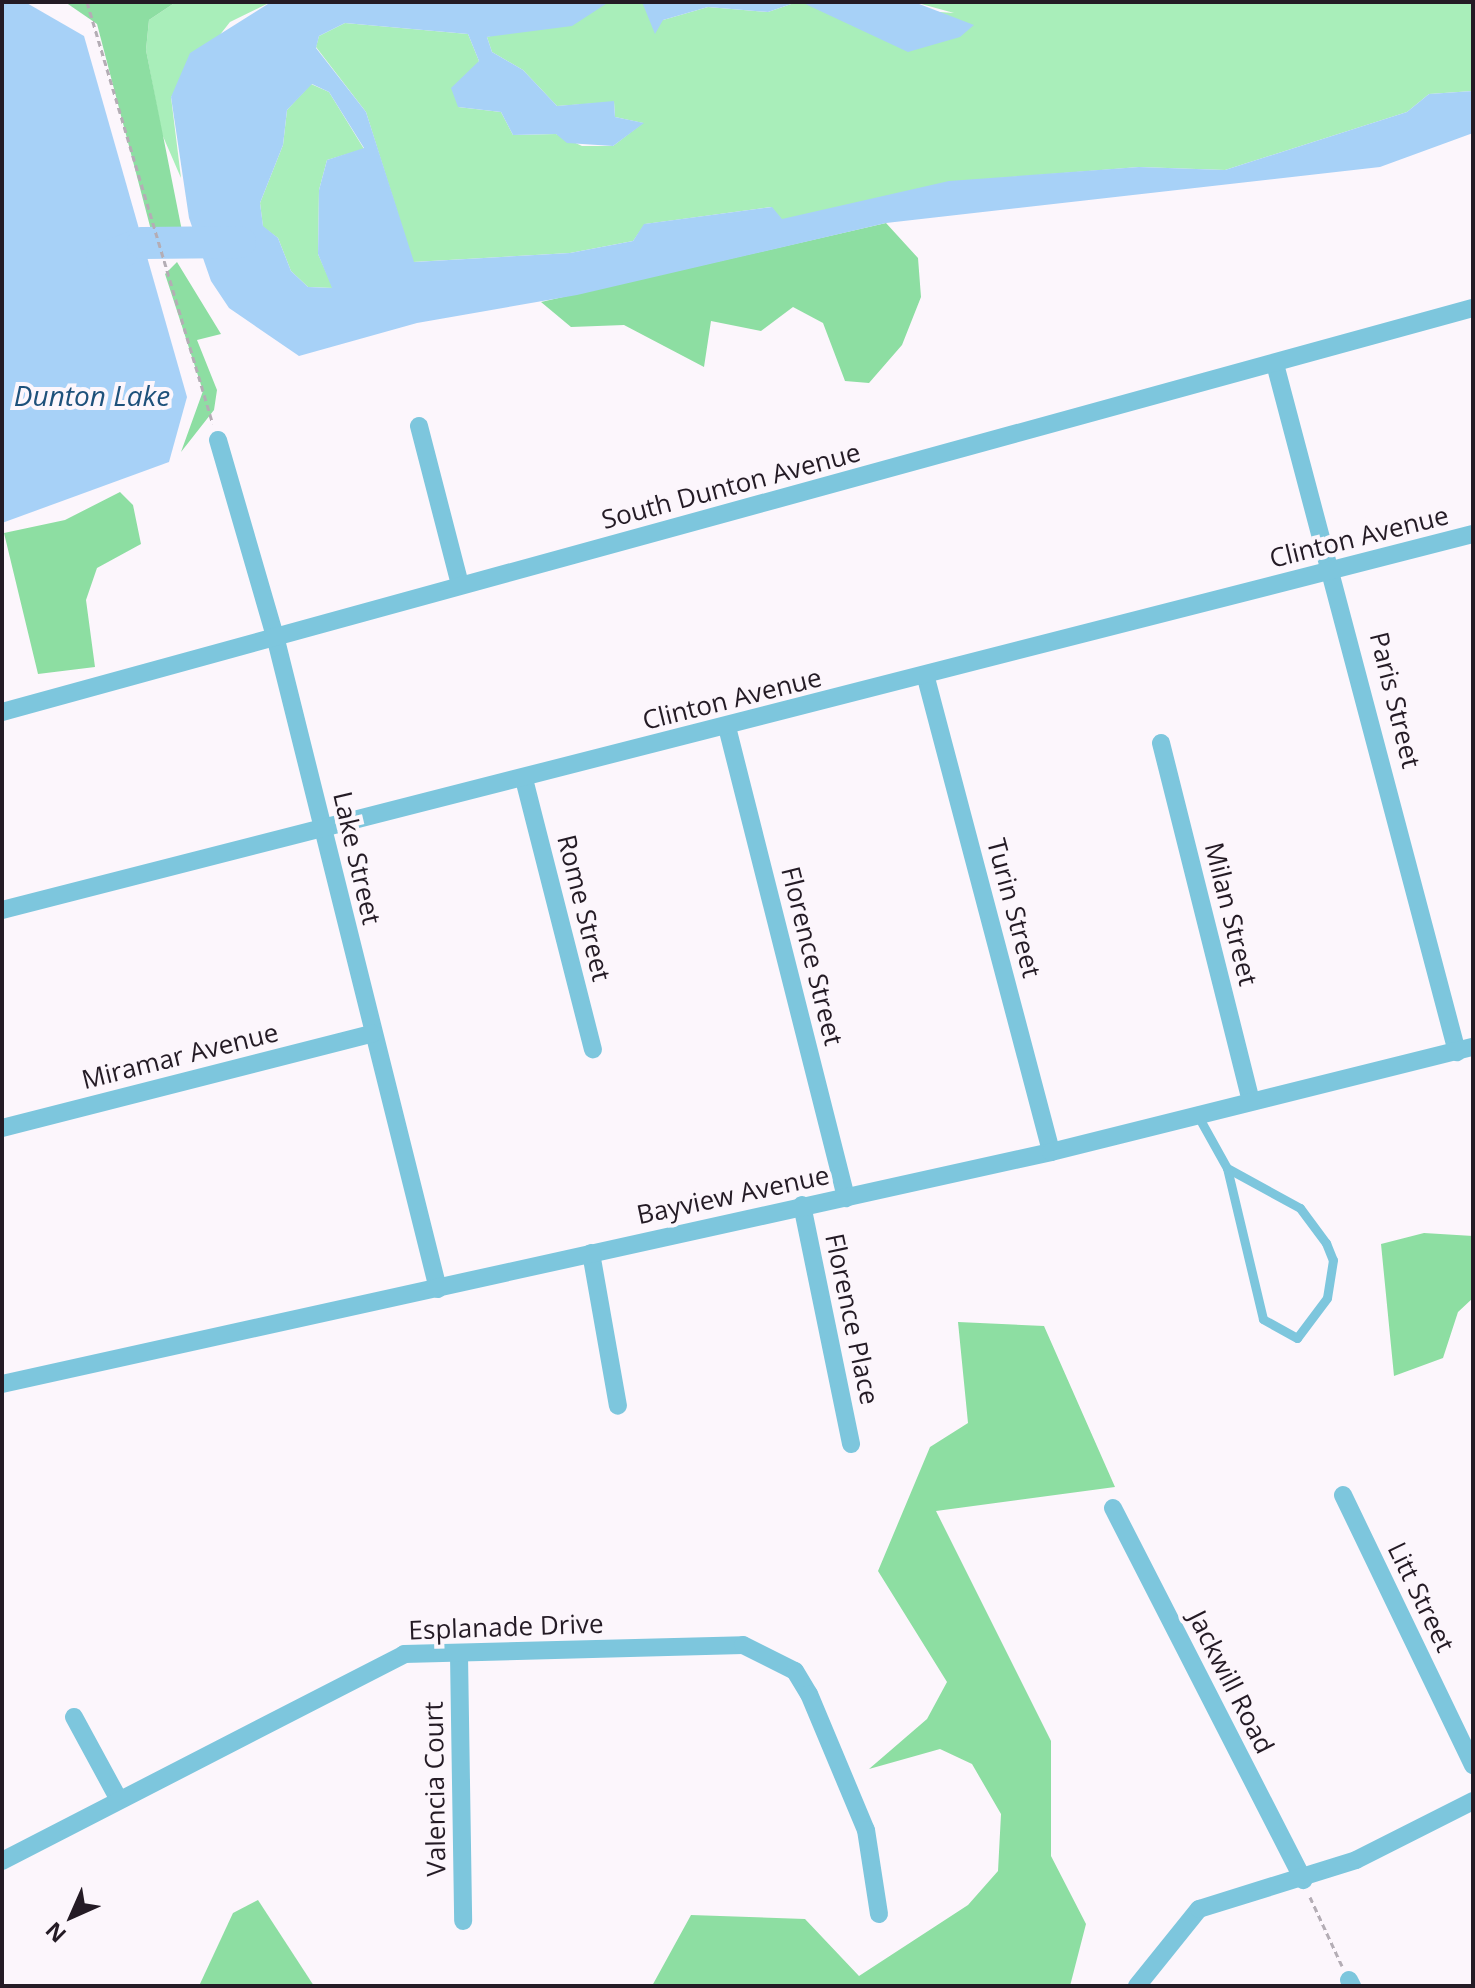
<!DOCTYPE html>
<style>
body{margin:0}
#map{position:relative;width:1475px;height:1988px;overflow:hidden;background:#fcf6fc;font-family:"Open Sans",sans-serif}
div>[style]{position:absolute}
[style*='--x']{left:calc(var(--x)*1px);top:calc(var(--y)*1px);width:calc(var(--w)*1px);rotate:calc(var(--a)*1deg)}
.green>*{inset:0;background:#a9eeba}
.forest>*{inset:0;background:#8ddea2}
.water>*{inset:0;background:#a7d1f7}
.river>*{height:32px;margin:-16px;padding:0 16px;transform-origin:16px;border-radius:16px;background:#a7d1f7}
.path>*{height:3px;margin-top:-1.5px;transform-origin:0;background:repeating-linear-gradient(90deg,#b4adb5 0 6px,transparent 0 10px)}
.lane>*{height:9px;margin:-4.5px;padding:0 4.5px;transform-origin:4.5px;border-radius:4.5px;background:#7dc6dd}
.street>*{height:18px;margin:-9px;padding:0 9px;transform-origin:9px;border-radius:9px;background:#7dc6dd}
span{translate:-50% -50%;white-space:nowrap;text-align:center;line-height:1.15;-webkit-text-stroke:8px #fcf6fc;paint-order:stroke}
.street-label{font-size:26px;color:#241b25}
.water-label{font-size:28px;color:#1e517b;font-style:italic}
.frame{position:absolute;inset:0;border:4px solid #241b25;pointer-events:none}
.north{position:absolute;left:32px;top:1876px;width:80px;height:80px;-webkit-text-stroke:6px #fcf6fc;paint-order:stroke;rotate:225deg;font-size:22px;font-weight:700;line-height:32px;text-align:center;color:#241b25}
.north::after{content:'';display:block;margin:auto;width:28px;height:36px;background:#241b25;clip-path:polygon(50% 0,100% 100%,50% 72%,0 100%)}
</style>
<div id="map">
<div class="green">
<div style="clip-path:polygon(176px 2px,271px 2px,230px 22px,171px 97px,181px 178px,162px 134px,146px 50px,149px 20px)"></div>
<div style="clip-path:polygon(609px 2px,642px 2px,663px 20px,708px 7px,768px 12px,797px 2px,954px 13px,914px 2px,1473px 2px,1473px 91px,1429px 94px,1407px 112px,1225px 170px,1139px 167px,949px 182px,782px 220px,771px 207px,645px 224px,633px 241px,570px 253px,413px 262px,366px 112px,316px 47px,319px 36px,345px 23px,468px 34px,479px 61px,458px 107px,501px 112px,513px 135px,556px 134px,582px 146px,613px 146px,643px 123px,615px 117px,614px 102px,557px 106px,523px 70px,492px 52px,487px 37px)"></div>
<div style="clip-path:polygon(311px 84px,329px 92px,364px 149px,327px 160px,319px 190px,318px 254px,333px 288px,308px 287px,291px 271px,278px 238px,263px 227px,260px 203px,283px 145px,287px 110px)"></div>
</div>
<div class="forest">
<div style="clip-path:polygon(65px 2px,176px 2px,149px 20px,146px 50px,183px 236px,152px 234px,97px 24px)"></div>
<div style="clip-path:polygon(886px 223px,918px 258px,921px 297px,902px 345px,869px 383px,845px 381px,823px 323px,793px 307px,761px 331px,711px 321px,704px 367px,624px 325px,571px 327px,541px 302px)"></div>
<div style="clip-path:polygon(177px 262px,221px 334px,197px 340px,217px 390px,214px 410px,181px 452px,203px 391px,165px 274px)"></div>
<div style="clip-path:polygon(120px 492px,133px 505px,141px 544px,97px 568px,86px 600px,95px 667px,38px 674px,4px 533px,65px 520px)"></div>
<div style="clip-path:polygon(1424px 1233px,1473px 1236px,1473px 1298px,1458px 1312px,1443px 1358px,1394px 1376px,1381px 1244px)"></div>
<div style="clip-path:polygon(958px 1322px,1044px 1326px,1115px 1487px,936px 1511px,1051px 1741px,1051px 1856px,1086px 1924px,1070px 1986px,652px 1986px,691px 1915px,805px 1919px,859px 1976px,968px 1905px,998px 1871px,1001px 1814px,972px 1764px,940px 1749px,869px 1769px,927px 1719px,947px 1682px,878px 1571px,930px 1447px,968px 1423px)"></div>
<div style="clip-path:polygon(258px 1900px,314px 1986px,199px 1986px,233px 1913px)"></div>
</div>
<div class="water">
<div style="clip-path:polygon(2px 2px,25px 2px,84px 36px,187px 397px,169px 462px,2px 523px)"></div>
<div style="clip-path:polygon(evenodd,271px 2px,609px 2px,572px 26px,487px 37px,492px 52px,523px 70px,557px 106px,614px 101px,615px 117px,644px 123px,613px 146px,567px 143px,556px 134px,513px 135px,501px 112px,458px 107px,451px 88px,479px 61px,468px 34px,345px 23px,319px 36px,316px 48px,366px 112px,414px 262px,570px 253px,633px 241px,644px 224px,772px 207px,782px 219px,949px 181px,1139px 167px,1225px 170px,1407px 112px,1429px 94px,1473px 91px,1473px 133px,1380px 167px,886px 223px,577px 295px,417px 323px,299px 356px,229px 308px,211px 281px,189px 218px,171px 97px,190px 53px,271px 2px,312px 84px,329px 92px,364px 148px,327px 160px,319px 190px,318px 254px,332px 288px,308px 287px,291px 271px,278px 238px,263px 226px,260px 203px,283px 145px,287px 110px,312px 84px)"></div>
<div style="clip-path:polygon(642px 2px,797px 2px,768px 12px,708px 7px,663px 20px,655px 34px)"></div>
<div style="clip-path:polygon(801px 2px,914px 2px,974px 25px,960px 37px,908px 52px)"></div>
</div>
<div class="river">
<div style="--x:102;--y:259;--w:44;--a:-21.3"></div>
<div style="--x:143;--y:243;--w:97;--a:-0.6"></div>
</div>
<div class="path">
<div style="--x:87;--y:2;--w:440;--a:73.4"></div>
<div style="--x:1310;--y:1897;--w:76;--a:65.1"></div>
</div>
<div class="lane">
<div style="--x:1198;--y:1116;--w:60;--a:60.9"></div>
<div style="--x:1227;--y:1168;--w:83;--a:28.7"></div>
<div style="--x:1300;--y:1208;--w:44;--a:53.4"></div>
<div style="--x:1326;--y:1243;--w:18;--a:68"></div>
<div style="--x:1333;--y:1260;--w:38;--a:99"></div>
<div style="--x:1327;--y:1298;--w:50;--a:126.9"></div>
<div style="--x:1297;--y:1338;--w:39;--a:-151"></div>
<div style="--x:1263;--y:1319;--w:155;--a:-103.4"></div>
</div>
<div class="street">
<div style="--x:1275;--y:364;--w:712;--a:75.18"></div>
<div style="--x:419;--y:426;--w:164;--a:75.5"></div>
<div style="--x:218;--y:440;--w:204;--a:73.8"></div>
<div style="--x:275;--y:636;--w:673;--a:75.98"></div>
<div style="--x:926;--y:678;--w:490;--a:75.2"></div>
<div style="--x:2;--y:712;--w:1525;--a:-15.36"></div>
<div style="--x:727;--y:727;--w:486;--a:75.8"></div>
<div style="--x:1161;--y:743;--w:366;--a:75.9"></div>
<div style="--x:524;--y:779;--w:279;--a:75.7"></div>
<div style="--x:2;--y:910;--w:1518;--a:-14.34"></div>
<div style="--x:2;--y:1128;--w:382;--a:-14.3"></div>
<div style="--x:802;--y:1205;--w:244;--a:78.4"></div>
<div style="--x:591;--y:1253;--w:155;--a:80"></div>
<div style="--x:2;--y:1384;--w:1074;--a:-12.47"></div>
<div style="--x:1051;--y:1152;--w:435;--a:-14"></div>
<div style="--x:1343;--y:1495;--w:300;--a:64.3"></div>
<div style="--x:1113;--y:1508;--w:418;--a:62.9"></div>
<div style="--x:459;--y:1655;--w:266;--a:89.1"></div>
<div style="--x:74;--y:1717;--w:92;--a:61.5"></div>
<div style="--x:2;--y:1861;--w:452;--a:-27.2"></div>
<div style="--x:404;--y:1654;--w:339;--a:-1.5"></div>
<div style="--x:743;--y:1645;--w:58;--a:26.6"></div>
<div style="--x:795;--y:1671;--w:27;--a:59"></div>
<div style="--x:809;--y:1694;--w:147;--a:67.3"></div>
<div style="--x:866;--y:1830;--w:85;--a:81.2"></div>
<div style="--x:1349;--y:1980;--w:7;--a:63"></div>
<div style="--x:1137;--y:1986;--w:99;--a:-51.2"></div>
<div style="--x:1199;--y:1909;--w:164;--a:-17.3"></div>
<div style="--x:1356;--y:1860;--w:131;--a:-26.8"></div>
</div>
<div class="street-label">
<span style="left:731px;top:486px;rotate:-15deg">South Dunton Avenue</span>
<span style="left:1359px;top:537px;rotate:-14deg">Clinton Avenue</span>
<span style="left:732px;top:699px;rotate:-14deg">Clinton Avenue</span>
<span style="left:1395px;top:700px;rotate:76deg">Paris Street</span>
<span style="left:357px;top:858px;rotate:77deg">Lake Street</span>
<span style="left:584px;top:908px;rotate:76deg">Rome Street</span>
<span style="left:1014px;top:908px;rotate:75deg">Turin Street</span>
<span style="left:1231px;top:914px;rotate:76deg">Milan Street</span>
<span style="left:812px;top:956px;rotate:76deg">Florence Street</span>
<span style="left:180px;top:1056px;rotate:-14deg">Miramar Avenue</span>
<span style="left:733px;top:1195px;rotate:-12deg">Bayview Avenue</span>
<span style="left:852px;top:1319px;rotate:78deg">Florence Place</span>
<span style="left:1421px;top:1597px;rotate:64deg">Litt Street</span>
<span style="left:506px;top:1627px;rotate:-2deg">Esplanade Drive</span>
<span style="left:1231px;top:1682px;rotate:63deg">Jackwill Road</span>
<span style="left:435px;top:1789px;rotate:-91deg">Valencia Court</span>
</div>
<div class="water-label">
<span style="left:92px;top:395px">Dunton Lake</span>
</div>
<div class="frame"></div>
<div class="north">N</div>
</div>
